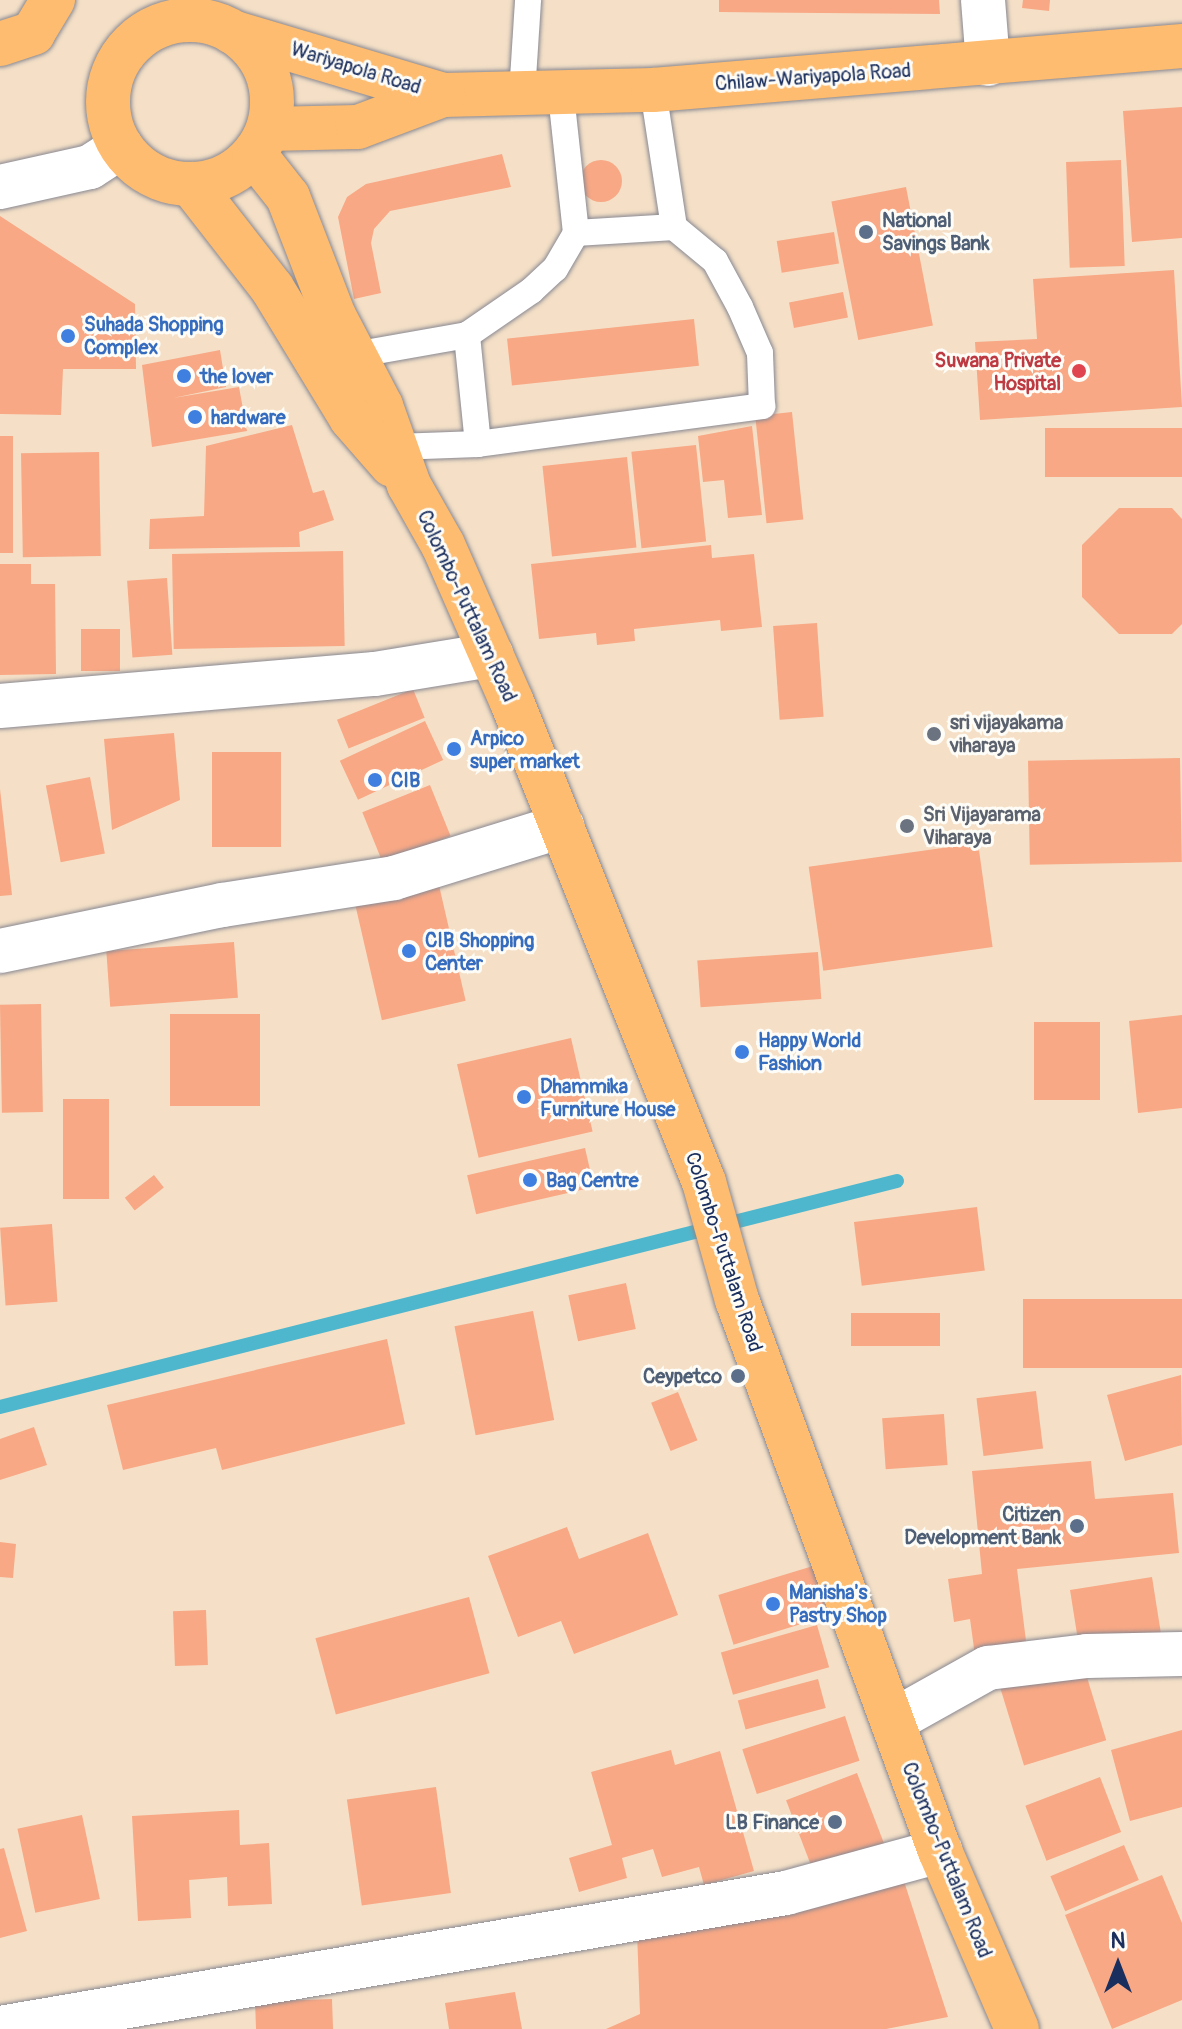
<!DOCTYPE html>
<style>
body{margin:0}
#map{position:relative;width:1182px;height:2029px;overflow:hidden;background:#f5e0c7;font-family:Pangolin,sans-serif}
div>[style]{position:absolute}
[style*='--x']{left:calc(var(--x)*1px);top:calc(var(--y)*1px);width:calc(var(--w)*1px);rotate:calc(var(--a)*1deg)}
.stream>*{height:14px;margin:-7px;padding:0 7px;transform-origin:7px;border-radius:7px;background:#4fb7cd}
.building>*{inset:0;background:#f8a885;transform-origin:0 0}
.round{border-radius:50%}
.roads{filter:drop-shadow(0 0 2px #888892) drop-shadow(0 0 2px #888892)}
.service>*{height:26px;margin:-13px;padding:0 13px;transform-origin:13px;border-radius:13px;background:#fff}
.minor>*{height:44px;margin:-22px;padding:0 22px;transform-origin:22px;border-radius:22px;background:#fff}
.primary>*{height:44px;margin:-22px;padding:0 22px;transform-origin:22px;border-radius:22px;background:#fdbc70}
.trunk>*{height:44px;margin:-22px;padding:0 22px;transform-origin:22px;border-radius:22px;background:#fdbc70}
.trunk>.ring{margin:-22px;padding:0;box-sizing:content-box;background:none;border:44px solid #fdbc70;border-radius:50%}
.dots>*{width:22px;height:22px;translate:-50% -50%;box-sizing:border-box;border:4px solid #fdfcf7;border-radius:50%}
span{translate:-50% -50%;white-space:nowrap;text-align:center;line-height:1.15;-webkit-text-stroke:6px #fdfcf7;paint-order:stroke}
.street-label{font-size:20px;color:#1b2f5e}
.service-label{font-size:20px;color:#4e5e75;font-weight:700}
.left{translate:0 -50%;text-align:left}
.right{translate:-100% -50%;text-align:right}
.shop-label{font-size:20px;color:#366cbe;font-weight:700}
.health-label{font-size:20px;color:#be3a42;font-weight:700}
.worship-label{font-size:20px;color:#5b616d;font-weight:700}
.north{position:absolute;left:1078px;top:1925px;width:80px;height:80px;-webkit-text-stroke:6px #fdfcf7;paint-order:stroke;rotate:0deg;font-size:22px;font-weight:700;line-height:32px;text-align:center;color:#1b2f5e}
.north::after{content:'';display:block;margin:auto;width:28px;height:36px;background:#1b2f5e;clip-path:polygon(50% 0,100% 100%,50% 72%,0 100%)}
</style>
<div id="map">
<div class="stream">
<div style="--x:0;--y:1407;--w:925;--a:-14.14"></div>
</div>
<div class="building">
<div style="clip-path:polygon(719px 0,939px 0,940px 14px,719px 12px)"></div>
<div style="clip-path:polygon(1023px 0,1050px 0,1049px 11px,1022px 8px)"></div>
<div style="clip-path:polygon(1182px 107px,1182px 238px,1132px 242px,1123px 111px)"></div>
<div style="clip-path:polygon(502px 154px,511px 187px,390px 211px,374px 229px,371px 243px,381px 293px,354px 299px,338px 217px,347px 197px,366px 184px)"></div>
<div class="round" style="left:580px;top:160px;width:42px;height:42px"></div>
<div style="left:1121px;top:160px;width:106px;height:55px;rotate:88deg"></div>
<div style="left:906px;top:187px;width:141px;height:76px;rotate:79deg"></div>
<div style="clip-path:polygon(0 216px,135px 304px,136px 369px,63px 369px,61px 415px,0 414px)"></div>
<div style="left:834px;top:232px;width:32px;height:58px;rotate:81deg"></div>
<div style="clip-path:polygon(1174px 270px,1182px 407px,980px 420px,975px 342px,1037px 339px,1033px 279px)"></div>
<div style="left:843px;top:292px;width:26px;height:55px;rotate:79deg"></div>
<div style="left:694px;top:319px;width:47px;height:188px;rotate:84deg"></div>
<div style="clip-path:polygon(220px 350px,226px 387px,173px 398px,239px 387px,247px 431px,152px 447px,142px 365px)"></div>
<div style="left:792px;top:412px;width:108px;height:37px;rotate:84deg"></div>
<div style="clip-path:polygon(292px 425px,313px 493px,324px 490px,334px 520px,299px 532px,300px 547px,149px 549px,150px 519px,204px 516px,206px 446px)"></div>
<div style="clip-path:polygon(752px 426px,762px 515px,728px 518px,724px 480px,703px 482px,698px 436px)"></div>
<div style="left:1182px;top:428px;width:49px;height:137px;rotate:90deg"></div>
<div style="left:0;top:436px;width:13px;height:117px"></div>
<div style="left:696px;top:445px;width:97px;height:65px;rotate:84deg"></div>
<div style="left:99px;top:452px;width:104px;height:78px;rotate:89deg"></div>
<div style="left:627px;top:457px;width:91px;height:85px;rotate:84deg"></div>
<div style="clip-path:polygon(1119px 508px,1172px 508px,1182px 519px,1182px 624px,1172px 634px,1119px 634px,1082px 597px,1082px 545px)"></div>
<div style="clip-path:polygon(711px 545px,712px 558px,754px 554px,762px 627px,721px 631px,720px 620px,634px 629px,635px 641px,597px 645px,596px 633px,539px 639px,531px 564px)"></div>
<div style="left:343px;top:551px;width:95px;height:171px;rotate:89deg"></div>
<div style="clip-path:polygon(0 564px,31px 564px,31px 584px,55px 584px,56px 674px,0 675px)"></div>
<div style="left:167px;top:578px;width:77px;height:40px;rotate:86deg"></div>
<div style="left:817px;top:623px;width:94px;height:44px;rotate:86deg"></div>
<div style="left:81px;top:629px;width:39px;height:42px"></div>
<div style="left:413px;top:689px;width:31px;height:82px;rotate:68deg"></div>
<div style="left:425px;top:721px;width:43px;height:94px;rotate:65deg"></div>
<div style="clip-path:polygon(174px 733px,180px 800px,112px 830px,104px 739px)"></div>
<div style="left:212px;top:752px;width:69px;height:95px"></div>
<div style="left:1180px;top:758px;width:104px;height:152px;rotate:89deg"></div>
<div style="left:90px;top:777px;width:78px;height:45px;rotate:79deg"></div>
<div style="left:430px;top:785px;width:55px;height:73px;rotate:68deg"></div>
<div style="clip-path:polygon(0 789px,12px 895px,0 896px)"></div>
<div style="left:978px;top:843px;width:105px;height:171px;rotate:82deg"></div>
<div style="left:438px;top:881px;width:123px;height:86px;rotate:77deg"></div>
<div style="left:234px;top:942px;width:56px;height:128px;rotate:86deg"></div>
<div style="left:818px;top:952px;width:47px;height:121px;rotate:86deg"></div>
<div style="left:41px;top:1004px;width:108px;height:41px;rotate:89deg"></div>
<div style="left:170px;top:1014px;width:90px;height:92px"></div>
<div style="clip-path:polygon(1182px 1015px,1182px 1108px,1138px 1113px,1129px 1021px)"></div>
<div style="left:1034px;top:1022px;width:66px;height:78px"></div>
<div style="left:571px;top:1038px;width:96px;height:117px;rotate:77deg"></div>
<div style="left:63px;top:1099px;width:46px;height:100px"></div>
<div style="left:585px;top:1148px;width:40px;height:121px;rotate:77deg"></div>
<div style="left:154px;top:1175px;width:16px;height:37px;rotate:52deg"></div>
<div style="left:977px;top:1207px;width:64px;height:124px;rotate:83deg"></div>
<div style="left:52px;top:1224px;width:78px;height:52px;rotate:86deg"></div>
<div style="left:626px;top:1283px;width:47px;height:59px;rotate:78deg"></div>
<div style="left:1182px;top:1299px;width:69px;height:159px;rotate:90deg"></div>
<div style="left:533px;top:1311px;width:111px;height:80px;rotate:79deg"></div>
<div style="left:940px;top:1313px;width:33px;height:89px;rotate:90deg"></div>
<div style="clip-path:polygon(387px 1339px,405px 1424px,222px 1470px,216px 1448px,123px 1470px,107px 1405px)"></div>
<div style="clip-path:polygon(1181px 1375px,1182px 1445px,1125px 1461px,1107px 1395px)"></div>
<div style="left:1036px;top:1391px;width:58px;height:60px;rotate:83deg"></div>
<div style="left:678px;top:1392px;width:52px;height:29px;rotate:68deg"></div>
<div style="left:944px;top:1414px;width:51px;height:62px;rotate:86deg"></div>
<div style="clip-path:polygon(34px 1427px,47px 1465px,0 1480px,0 1439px)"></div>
<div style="clip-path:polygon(1091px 1461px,1095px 1499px,1173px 1493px,1179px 1553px,1017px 1569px,1028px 1657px,976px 1663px,970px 1619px,954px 1622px,948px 1579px,982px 1574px,972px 1471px)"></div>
<div style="clip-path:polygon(567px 1527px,579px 1559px,648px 1533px,678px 1615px,574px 1654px,561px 1621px,518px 1637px,488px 1556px)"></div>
<div style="clip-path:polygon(0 1542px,16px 1544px,13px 1578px,0 1577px)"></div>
<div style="left:813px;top:1566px;width:52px;height:99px;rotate:73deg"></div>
<div style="left:1152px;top:1577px;width:60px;height:83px;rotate:81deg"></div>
<div style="left:469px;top:1597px;width:79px;height:159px;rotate:75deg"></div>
<div style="left:206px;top:1610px;width:55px;height:33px;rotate:88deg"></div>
<div style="left:817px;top:1625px;width:44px;height:100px;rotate:74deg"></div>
<div style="left:1082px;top:1661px;width:83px;height:86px;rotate:73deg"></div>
<div style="left:818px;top:1679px;width:30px;height:83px;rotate:75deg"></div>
<div style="left:845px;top:1716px;width:47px;height:108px;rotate:72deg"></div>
<div style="clip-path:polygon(1182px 1730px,1182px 1807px,1130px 1821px,1111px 1750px)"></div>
<div style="clip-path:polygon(671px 1750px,675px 1765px,720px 1751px,754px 1871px,704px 1885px,699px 1867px,662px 1877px,653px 1849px,622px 1858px,627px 1878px,579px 1892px,569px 1858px,612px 1845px,591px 1772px)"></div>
<div style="left:857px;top:1773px;width:80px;height:76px;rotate:69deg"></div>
<div style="left:1100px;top:1777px;width:59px;height:80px;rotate:69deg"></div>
<div style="left:436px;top:1787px;width:107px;height:90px;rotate:82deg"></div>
<div style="clip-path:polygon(239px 1810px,240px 1845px,269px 1843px,272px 1904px,228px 1906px,227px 1877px,189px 1880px,191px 1918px,138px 1921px,132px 1816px)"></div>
<div style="left:82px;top:1815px;width:86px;height:66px;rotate:78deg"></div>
<div style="left:1124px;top:1845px;width:38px;height:80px;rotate:67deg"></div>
<div style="clip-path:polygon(4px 1848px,27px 1931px,0 1938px,0 1849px)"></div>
<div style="clip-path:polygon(901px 1872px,948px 2017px,886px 2029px,606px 2029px,640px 2014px,637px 1932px)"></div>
<div style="clip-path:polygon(1162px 1875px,1182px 1923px,1182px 2000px,1112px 2029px,1065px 1915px)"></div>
<div style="clip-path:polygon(515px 1992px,522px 2029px,449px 2029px,445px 2003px)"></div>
<div style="left:332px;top:1999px;width:30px;height:77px;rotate:88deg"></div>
</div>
<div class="roads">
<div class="service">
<div style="--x:522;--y:94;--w:94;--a:-86.3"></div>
<div style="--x:576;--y:233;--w:98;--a:-3.5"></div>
<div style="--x:354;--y:355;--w:115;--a:-10"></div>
<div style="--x:478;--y:444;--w:110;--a:-95.8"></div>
<div style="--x:467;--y:335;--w:78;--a:-34.5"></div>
<div style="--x:531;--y:291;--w:33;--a:-43"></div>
<div style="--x:555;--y:269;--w:42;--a:-59.7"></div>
<div style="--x:576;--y:233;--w:140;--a:-96.2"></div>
<div style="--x:396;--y:447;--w:82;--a:-2.1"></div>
<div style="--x:478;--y:444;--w:287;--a:-7.6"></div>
<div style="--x:762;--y:406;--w:53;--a:-92.2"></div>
<div style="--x:760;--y:353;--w:50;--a:-113.5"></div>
<div style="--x:740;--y:307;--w:52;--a:-118.5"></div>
<div style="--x:715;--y:261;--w:53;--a:-140.3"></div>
<div style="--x:674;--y:227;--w:139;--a:-98.7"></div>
</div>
<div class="minor">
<div style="--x:983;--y:0;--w:64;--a:85.5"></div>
<div style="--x:0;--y:187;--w:92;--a:-12.5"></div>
<div style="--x:90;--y:167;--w:37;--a:-33"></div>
<div style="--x:0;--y:706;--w:376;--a:-4.9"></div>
<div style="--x:375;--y:674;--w:118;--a:-9.3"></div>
<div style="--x:0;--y:951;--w:227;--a:-11.7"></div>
<div style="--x:222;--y:905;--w:174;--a:-8.9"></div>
<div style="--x:394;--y:878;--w:176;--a:-17.2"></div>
<div style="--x:893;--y:1721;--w:109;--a:-29.2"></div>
<div style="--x:988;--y:1668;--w:100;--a:-6.9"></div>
<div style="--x:1087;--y:1656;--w:95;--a:-1.2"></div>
<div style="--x:0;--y:2028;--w:798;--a:-9.75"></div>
<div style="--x:786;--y:1893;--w:160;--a:-15.3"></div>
</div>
<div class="primary">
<div style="--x:232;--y:32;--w:220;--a:16.6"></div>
<div style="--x:443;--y:95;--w:210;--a:-1.4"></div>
<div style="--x:653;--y:90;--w:531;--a:-4.75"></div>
<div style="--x:268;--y:129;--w:90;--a:-1.3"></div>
<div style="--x:358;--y:127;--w:91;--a:-20.6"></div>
</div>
<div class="trunk">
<div class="ring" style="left:108px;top:20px;width:120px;height:120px"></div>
<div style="--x:0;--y:44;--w:35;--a:-18"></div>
<div style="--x:33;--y:33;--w:39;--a:-59"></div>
<div style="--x:254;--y:154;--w:55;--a:51.7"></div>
<div style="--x:288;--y:197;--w:128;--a:68.9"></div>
<div style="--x:334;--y:316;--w:102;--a:62.4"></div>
<div style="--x:381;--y:406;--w:84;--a:70.5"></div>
<div style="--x:409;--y:485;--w:69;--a:60.5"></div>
<div style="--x:443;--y:545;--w:171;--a:66.3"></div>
<div style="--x:512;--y:702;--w:517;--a:68.2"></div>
<div style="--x:704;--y:1182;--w:123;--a:74.4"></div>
<div style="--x:737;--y:1300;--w:587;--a:69.78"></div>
<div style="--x:940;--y:1851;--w:194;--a:66.6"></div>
<div style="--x:191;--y:184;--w:132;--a:52.1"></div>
<div style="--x:272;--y:288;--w:152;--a:58.7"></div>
<div style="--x:351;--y:418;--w:62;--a:48.9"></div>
</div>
</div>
<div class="dots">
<div style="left:866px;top:232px;background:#5c6f8a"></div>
<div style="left:68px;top:336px;background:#3f7fe0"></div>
<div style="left:1079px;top:371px;background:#e0444e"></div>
<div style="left:184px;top:376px;background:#3f7fe0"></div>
<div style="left:195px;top:417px;background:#3f7fe0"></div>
<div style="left:934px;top:734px;background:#6b7280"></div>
<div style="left:454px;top:749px;background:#3f7fe0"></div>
<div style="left:375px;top:780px;background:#3f7fe0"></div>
<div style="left:907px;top:826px;background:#6b7280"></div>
<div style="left:409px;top:951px;background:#3f7fe0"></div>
<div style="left:742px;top:1052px;background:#3f7fe0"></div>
<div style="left:524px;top:1097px;background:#3f7fe0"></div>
<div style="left:530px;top:1180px;background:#3f7fe0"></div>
<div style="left:738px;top:1376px;background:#5c6f8a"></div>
<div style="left:1077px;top:1526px;background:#5c6f8a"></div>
<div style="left:773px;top:1604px;background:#3f7fe0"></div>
<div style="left:835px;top:1822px;background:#5c6f8a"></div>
</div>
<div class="street-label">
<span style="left:356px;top:68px;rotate:17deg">Wariyapola Road</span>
<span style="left:813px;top:77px;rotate:-4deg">Chilaw-Wariyapola Road</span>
<span style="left:467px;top:606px;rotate:65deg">Colombo-Puttalam Road</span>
<span style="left:724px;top:1252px;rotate:72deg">Colombo-Puttalam Road</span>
<span style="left:947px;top:1860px;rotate:68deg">Colombo-Puttalam Road</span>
</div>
<div class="service-label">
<span class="left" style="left:882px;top:232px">National<br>Savings Bank</span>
<span class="right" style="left:722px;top:1376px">Ceypetco</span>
<span class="right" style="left:1061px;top:1526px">Citizen<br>Development Bank</span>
<span class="right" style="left:819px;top:1822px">LB Finance</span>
</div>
<div class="shop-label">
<span class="left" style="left:84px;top:336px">Suhada Shopping<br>Complex</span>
<span class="left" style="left:200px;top:376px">the lover</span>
<span class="left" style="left:211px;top:417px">hardware</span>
<span class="left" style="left:470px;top:750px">Arpico<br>super market</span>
<span class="left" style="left:391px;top:780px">CIB</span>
<span class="left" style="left:425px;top:952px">CIB Shopping<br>Center</span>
<span class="left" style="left:758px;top:1052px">Happy World<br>Fashion</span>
<span class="left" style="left:540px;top:1098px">Dhammika<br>Furniture House</span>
<span class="left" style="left:546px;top:1180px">Bag Centre</span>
<span class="left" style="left:789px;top:1604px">Manisha's<br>Pastry Shop</span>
</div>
<div class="health-label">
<span class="right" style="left:1061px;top:372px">Suwana Private<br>Hospital</span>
</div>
<div class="worship-label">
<span class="left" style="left:950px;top:734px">sri vijayakama<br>viharaya</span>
<span class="left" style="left:923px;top:826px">Sri Vijayarama<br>Viharaya</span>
</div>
<div class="north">N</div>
</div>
